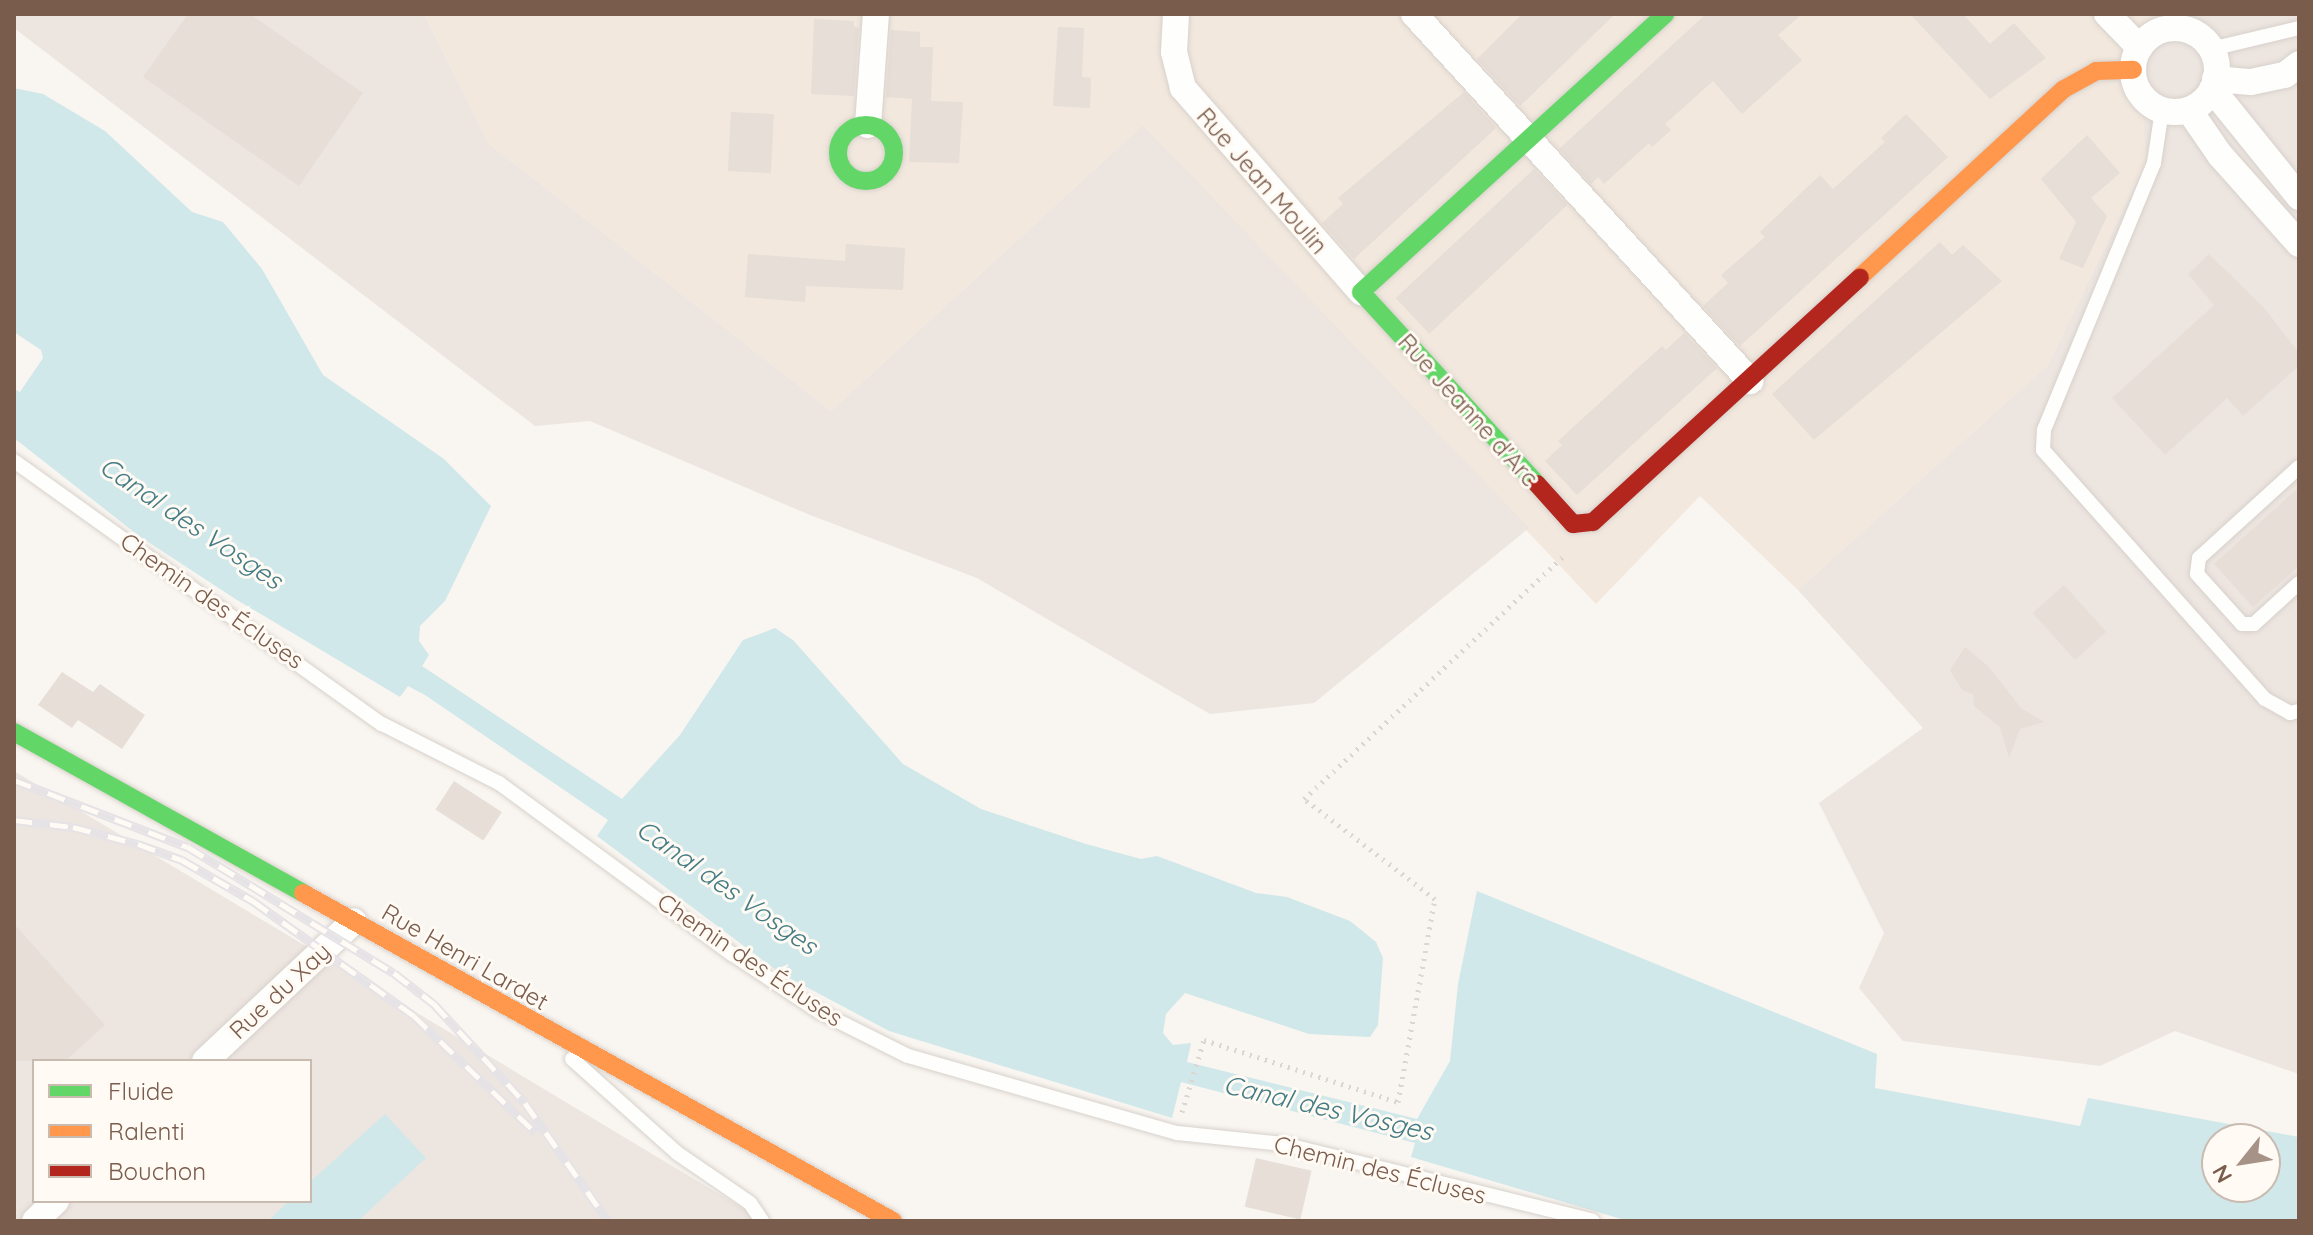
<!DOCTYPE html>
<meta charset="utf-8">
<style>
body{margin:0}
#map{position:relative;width:2313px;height:1235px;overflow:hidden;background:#f9f5f0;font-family:Quicksand,sans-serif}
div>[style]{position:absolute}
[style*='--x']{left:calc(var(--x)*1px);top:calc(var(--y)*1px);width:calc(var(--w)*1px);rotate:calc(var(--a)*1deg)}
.residential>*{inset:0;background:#f2e8de}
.industrial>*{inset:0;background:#ede5e0}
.water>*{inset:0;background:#d0e8ea}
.building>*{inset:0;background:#e6ded7;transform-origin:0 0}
.path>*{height:5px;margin-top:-2.5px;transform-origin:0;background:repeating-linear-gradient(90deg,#dcd5d0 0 2px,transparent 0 8px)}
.roads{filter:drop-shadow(0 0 2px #d7d1cb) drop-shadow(0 0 2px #d7d1cb)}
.lane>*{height:14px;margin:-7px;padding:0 7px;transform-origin:7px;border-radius:7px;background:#fefefd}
.street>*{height:26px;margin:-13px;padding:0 13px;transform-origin:13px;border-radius:13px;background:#fefefd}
.street>.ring{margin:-13px;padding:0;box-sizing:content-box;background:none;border:26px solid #fefefd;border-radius:50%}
.fast>*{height:18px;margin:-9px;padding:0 9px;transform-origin:9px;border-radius:9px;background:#63d668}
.fast>.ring{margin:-9px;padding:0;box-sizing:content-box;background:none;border:18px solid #63d668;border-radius:50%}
.slow>*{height:18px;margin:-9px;padding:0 9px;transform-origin:9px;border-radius:9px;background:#ff974d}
.jam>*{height:18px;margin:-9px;padding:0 9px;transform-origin:9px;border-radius:9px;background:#b3261e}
.rail>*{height:9px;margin-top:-4.5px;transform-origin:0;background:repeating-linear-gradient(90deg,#fffaf3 0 18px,#e6e3e7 0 36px);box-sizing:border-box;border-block:2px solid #e6e3e7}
span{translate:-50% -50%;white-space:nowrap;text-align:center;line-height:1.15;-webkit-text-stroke:6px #fffaf3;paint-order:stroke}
.street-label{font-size:24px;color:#7a5c4d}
.water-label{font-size:26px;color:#437c86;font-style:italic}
.frame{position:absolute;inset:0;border:16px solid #7a5c4d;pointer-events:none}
.legend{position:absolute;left:32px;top:1059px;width:280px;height:144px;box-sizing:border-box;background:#fffaf3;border:2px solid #cabbb1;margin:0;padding:10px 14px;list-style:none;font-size:24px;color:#7a5c4d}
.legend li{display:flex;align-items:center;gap:16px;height:40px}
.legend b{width:40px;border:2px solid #cabbb1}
.north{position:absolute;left:2201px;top:1123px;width:80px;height:80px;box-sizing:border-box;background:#fffaf3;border:2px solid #cabbb1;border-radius:50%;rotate:240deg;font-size:22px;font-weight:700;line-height:32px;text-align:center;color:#7a5c4d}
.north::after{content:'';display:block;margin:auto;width:28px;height:36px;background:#a69286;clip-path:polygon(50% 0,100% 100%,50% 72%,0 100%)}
</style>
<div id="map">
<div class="residential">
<div style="clip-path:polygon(424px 14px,2188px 14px,2139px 61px,2146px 162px,2048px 365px,1798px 590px,1700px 496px,1596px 604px,1143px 125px,831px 411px,488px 143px)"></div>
</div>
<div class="industrial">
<div style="clip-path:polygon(14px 14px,424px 14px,488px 143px,831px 411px,1143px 125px,1529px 528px,1314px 703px,1210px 714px,977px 578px,810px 515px,590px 421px,535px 426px,14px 28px)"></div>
<div style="clip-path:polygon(2188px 14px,2299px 14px,2299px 1074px,2175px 1031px,2100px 1066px,1903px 1041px,1859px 988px,1884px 933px,1819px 803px,1923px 728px,1798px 590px,2048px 365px,2146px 162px,2139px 61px)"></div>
<div style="clip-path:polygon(evenodd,14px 771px,764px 1221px,14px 1221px,14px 771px,34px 1061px,310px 1061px,310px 1201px,34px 1201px,34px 1061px)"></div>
</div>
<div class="water">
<div style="clip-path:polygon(evenodd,14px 88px,43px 94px,105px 131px,192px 212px,223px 222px,262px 269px,323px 375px,444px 459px,491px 506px,445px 601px,420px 626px,419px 641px,429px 655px,422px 666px,622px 799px,680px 735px,743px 640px,775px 628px,793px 640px,903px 764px,981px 809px,1086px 844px,1141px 859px,1157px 856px,1256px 893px,1287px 897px,1350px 921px,1376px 942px,1383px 958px,1378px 1025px,1370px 1037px,1309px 1034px,1185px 993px,1166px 1014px,1163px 1033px,1173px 1045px,1191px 1043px,1187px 1062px,1417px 1119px,1450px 1061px,1458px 984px,1477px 891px,1877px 1054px,1875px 1088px,2080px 1126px,2088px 1098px,2299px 1137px,2299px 1221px,1628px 1221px,1411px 1157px,1415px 1143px,1181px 1082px,1172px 1118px,889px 1031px,780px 973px,597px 836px,608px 820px,425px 695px,408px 686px,400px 697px,237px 600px,139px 536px,14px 438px,14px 389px,20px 392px,43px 358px,41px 350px,14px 332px,14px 88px,2217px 1139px,2265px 1139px,2265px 1187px,2217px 1187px,2217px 1139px)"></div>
<div style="clip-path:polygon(385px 1114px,426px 1158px,358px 1221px,268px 1221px,289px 1201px,310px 1201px,310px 1182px)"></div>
</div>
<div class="building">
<div style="clip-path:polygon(188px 14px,250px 14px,363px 93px,299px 186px,143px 77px)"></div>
<div style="clip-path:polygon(1522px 14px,1615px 14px,1520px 106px,1477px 59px)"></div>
<div style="clip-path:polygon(1706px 14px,1802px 14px,1778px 35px,1802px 60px,1742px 114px,1713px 81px,1665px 124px,1671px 130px,1652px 147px,1649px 143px,1604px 184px,1598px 177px,1591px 184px,1559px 149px)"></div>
<div style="clip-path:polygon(1910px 14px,1963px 14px,1990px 44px,2014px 23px,2046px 58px,1990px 99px)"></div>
<div style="clip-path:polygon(814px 19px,854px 21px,854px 27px,859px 28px,854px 96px,811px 94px)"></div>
<div style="clip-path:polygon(1058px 27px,1084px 28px,1082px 77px,1091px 78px,1090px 108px,1053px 106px)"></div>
<div style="clip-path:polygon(891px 30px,920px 32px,920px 47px,933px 47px,931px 101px,963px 102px,959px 163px,909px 162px,912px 99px,928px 100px,886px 97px)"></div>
<div style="clip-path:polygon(1464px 92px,1496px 128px,1354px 259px,1322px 223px,1343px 204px,1338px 198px)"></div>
<div style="left:731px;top:112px;width:43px;height:59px;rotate:3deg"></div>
<div style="clip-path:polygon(1906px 114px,1948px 157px,1740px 346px,1703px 306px,1728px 283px,1721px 275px,1765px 237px,1760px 232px,1820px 175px,1833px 189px,1885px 142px,1881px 138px)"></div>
<div style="clip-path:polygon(2087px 135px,2120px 173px,2091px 198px,2107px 216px,2083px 268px,2059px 259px,2076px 222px,2041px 179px)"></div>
<div style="left:1534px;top:169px;width:49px;height:189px;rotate:47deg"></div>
<div style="clip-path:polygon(1940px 242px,1952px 255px,1963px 245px,2002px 281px,1814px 440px,1772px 394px)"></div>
<div style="clip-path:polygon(846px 244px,905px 248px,903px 290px,806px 286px,805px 302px,745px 297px,748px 254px,845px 261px)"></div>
<div style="clip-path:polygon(2209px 254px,2265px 309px,2299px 353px,2299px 366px,2243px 416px,2227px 398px,2165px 455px,2112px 398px,2214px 305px,2188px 274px)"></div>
<div style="clip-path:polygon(1684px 333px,1717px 368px,1577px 495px,1545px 461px,1562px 445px,1558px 441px,1662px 346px,1666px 350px)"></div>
<div style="clip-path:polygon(2299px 487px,2299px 566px,2253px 607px,2214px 564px)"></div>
<div style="left:2064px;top:585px;width:63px;height:42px;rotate:48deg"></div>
<div style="clip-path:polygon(1965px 647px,1989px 667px,2021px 708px,2044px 722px,2020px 729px,2009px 758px,2000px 727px,1974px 706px,1973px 694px,1962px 690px,1950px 670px)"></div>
<div style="clip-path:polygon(62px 672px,93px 692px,100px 684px,145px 715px,122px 749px,78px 720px,72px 728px,38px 705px)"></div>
<div style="left:454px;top:781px;width:57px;height:34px;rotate:33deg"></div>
<div style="clip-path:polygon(14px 924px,105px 1025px,65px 1061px,14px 1061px)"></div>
<div style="left:1256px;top:1158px;width:57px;height:50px;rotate:13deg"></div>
</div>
<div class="path">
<div style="--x:1182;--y:1112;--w:75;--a:-73"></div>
<div style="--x:1204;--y:1040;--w:204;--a:17.7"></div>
<div style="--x:1398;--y:1102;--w:206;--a:-79.7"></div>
<div style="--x:1435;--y:899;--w:165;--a:-142.6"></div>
<div style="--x:1304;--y:799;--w:354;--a:-43.1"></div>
</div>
<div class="roads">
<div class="lane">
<div style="--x:2211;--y:49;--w:90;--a:-13.4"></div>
<div style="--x:2162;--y:110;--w:54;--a:98.6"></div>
<div style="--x:2154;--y:163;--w:289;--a:112.4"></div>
<div style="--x:2044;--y:430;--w:20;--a:93"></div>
<div style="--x:2043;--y:450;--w:334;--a:48.3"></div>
<div style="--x:2265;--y:699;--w:29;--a:29"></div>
<div style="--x:2290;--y:713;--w:9;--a:-13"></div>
<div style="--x:14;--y:461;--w:452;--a:35.6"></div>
<div style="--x:382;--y:724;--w:131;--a:26.8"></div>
<div style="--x:499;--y:783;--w:289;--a:36.3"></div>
<div style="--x:732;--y:954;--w:105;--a:33.4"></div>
<div style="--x:820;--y:1012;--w:98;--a:26.6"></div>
<div style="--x:908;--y:1056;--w:280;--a:16"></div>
<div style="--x:1177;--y:1133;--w:107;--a:5.9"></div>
<div style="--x:1283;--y:1144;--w:319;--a:13.9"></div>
<div style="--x:2299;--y:467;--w:135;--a:137.7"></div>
<div style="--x:2199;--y:558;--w:16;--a:97"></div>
<div style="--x:2197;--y:574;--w:67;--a:48"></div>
<div style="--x:2242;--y:624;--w:12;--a:0"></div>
<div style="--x:2254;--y:624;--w:61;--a:-42.3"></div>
<div style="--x:572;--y:1059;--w:141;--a:41.8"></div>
<div style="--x:677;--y:1153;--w:88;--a:34.4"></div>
<div style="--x:750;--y:1203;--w:22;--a:56"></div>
</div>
<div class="street">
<div style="--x:1176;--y:14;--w:38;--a:93"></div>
<div style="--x:1174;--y:52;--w:37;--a:76"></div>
<div style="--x:1183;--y:88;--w:271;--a:48.9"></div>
<div style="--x:1414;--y:14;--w:498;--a:47.5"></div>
<div style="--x:2107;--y:14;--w:47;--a:45.9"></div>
<div class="ring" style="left:2133px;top:28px;width:58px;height:58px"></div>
<div style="--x:2215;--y:79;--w:36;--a:5"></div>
<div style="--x:2251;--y:82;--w:35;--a:-12"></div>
<div style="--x:2285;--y:75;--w:18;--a:-38"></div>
<div style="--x:2212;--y:89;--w:139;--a:51.1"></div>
<div style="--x:2189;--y:110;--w:55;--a:55.4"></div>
<div style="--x:2220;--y:155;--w:119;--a:48.4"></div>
<div style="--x:868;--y:125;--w:111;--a:-85.9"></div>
<div style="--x:205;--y:1061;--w:204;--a:-43.2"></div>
<div style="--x:35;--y:1221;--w:29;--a:-44"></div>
</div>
<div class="fast">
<div class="ring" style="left:838px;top:125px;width:38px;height:38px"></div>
<div style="--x:1537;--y:484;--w:260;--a:-132.5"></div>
<div style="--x:1361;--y:292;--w:412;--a:-42.4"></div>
<div style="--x:14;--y:732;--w:331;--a:29.1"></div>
</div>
<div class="slow">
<div style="--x:1860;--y:277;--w:277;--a:-42.7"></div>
<div style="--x:2064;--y:89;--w:37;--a:-29"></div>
<div style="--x:2096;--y:71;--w:37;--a:-2"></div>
<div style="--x:303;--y:893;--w:675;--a:29.07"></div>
</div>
<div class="jam">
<div style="--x:1537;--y:484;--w:54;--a:48"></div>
<div style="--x:1573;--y:524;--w:20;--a:-6"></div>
<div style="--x:1593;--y:522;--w:362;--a:-42.5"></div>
</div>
</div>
<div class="rail">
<div style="--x:14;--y:780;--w:186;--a:21.1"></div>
<div style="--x:188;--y:847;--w:241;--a:31.5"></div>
<div style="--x:394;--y:973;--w:51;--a:37.8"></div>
<div style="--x:434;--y:1004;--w:134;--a:47.4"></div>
<div style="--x:525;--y:1103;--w:144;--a:54.9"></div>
<div style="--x:14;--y:820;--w:59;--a:6.8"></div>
<div style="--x:73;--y:827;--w:67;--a:14.7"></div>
<div style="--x:138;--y:844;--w:47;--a:20"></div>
<div style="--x:182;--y:860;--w:82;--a:30"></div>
<div style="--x:253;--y:901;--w:198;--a:35.5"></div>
<div style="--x:414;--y:1016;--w:168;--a:43.8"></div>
</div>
<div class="street-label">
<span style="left:1262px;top:181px;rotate:49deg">Rue Jean Moulin</span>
<span style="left:1468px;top:410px;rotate:48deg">Rue Jeanne d'Arc</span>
<span style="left:212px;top:601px;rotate:35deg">Chemin des Écluses</span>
<span style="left:465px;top:957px;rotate:30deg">Rue Henri Lardet</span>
<span style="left:750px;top:960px;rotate:34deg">Chemin des Écluses</span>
<span style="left:280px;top:991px;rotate:-43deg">Rue du Xay</span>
<span style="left:1380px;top:1170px;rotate:14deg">Chemin des Écluses</span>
</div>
<div class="water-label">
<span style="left:191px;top:523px;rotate:34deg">Canal des Vosges</span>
<span style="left:727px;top:887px;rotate:35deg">Canal des Vosges</span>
<span style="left:1328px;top:1108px;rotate:13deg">Canal des Vosges</span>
</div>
<div class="frame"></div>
<ul class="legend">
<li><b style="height:10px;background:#63d668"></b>Fluide</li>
<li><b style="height:10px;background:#ff974d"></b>Ralenti</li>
<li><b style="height:10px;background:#b3261e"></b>Bouchon</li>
</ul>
<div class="north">N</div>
</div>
